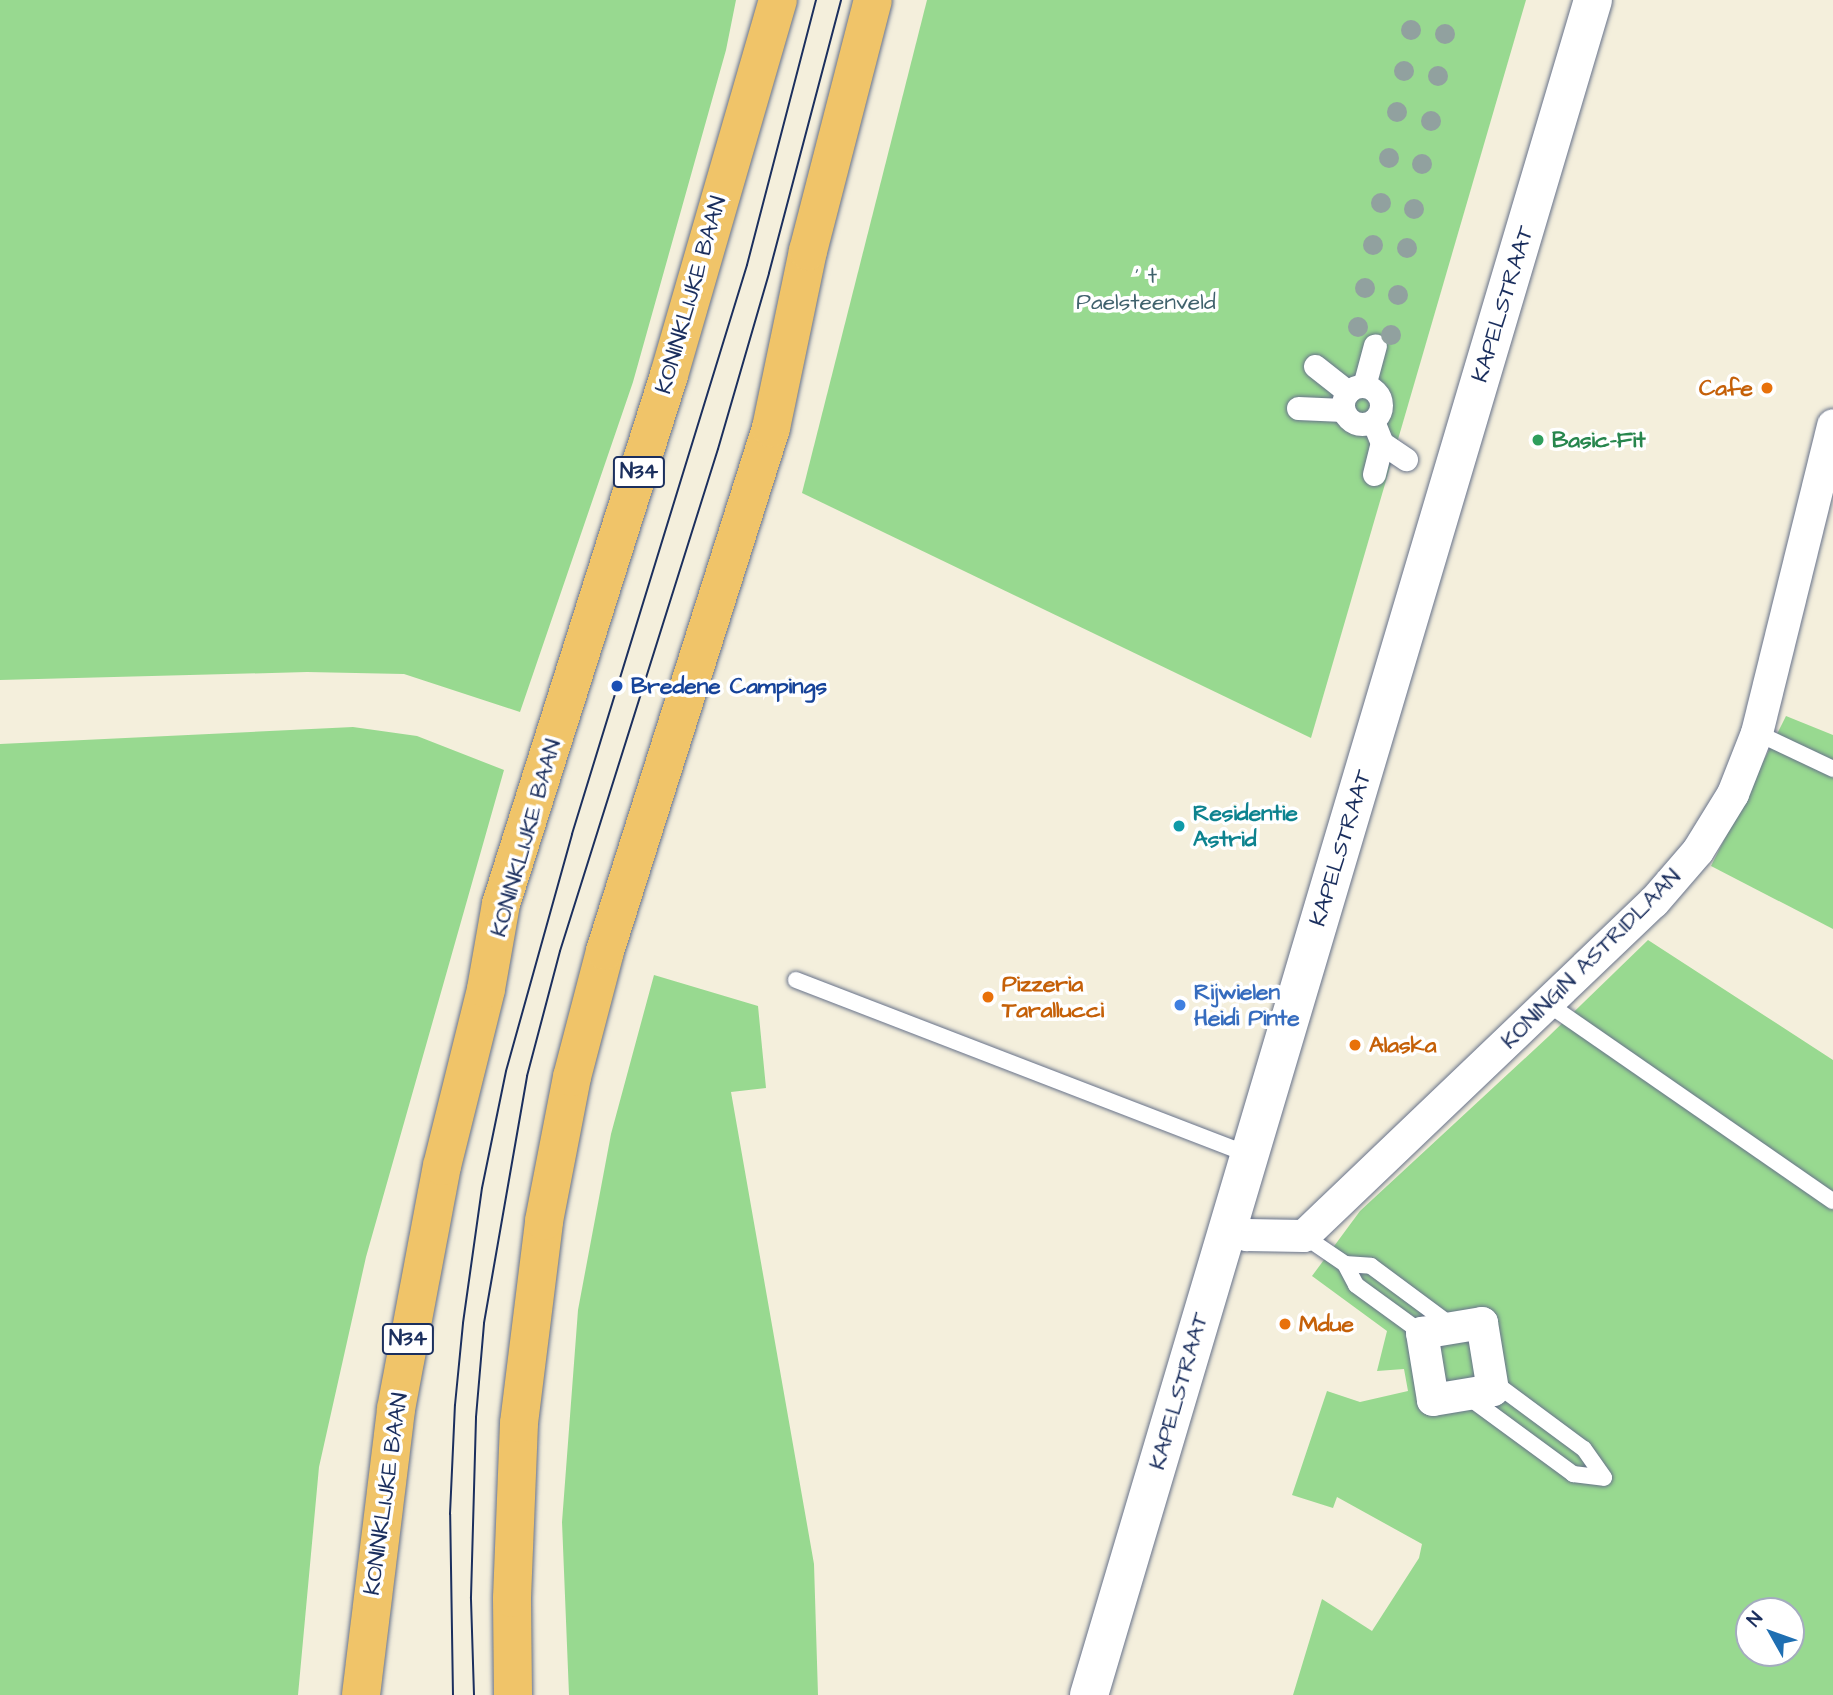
<!DOCTYPE html>
<style>
body{margin:0}
#map{position:relative;width:1833px;height:1695px;overflow:hidden;background:#f4efdc;font-family:"Architects Daughter",sans-serif}
div>[style]{position:absolute}
[style*='--x']{left:calc(var(--x)*1px);top:calc(var(--y)*1px);width:calc(var(--w)*1px);rotate:calc(var(--a)*1deg)}
.green>*{inset:0;background:#98d990}
.roads{filter:drop-shadow(0 0 2px #67728a) drop-shadow(0 0 2px #67728a)}
.service>*{height:16px;margin:-8px;padding:0 8px;transform-origin:8px;border-radius:8px;background:#fff}
.pedestrian>*{height:23px;margin:-11.5px;padding:0 11.5px;transform-origin:11.5px;border-radius:11.5px;background:#fff}
.pedestrian>.ring{margin:-11.5px;padding:0;box-sizing:content-box;background:none;border:23px solid #fff;border-radius:50%}
.minor>*{height:32px;margin:-16px;padding:0 16px;transform-origin:16px;border-radius:16px;background:#fff}
.tertiary>*{height:38px;margin:-19px;padding:0 19px;transform-origin:19px;border-radius:19px;background:#fff}
.primary>*{height:38px;margin:-19px;padding:0 19px;transform-origin:19px;border-radius:19px;background:#f0c469}
.tram>*{height:2px;margin:-1px;padding:0 1px;transform-origin:1px;border-radius:1px;background:#1b2f5e}
.trees>*{width:20px;height:20px;margin:-10px;border-radius:50%;background:#91a19f}
.dots>*{width:19px;height:19px;translate:-50% -50%;box-sizing:border-box;border:4px solid #fff;border-radius:50%}
span{translate:-50% -50%;white-space:nowrap;text-align:center;line-height:1.15;-webkit-text-stroke:7px #fff;paint-order:stroke}
.shield-label span{padding:2px 5px;background:#fff;border:2px solid;border-radius:5px;-webkit-text-stroke-width:0}
.shield-label{font-size:21px;color:#1b2f5e;font-weight:700}
.park-label{font-size:23px;color:#40626d}
.street-label{font-size:23px;color:#1b2f5e}
.food-label{font-size:23px;color:#c56008;font-weight:700}
.right{translate:-100% -50%;text-align:right}
.left{translate:0 -50%;text-align:left}
.leisure-label{font-size:23px;color:#27864d;font-weight:700}
.transit-label{font-size:23px;color:#164399;font-weight:700}
.culture-label{font-size:23px;color:#0d838f;font-weight:700}
.shop-label{font-size:23px;color:#366cbe;font-weight:700}
.north{position:absolute;left:1735px;top:1597px;width:70px;height:70px;box-sizing:border-box;background:#fff;border:2px solid #a4acbf;border-radius:50%;rotate:310deg;font-size:19px;font-weight:700;line-height:28px;text-align:center;color:#1b2f5e}
.north::after{content:'';display:block;margin:auto;width:24px;height:32px;background:#1f6fb2;clip-path:polygon(50% 0,100% 100%,50% 72%,0 100%)}
</style>
<div id="map">
<div class="green">
<div style="clip-path:polygon(0 0,736px 0,726px 50px,633px 382px,520px 712px,404px 674px,307px 672px,0 680px)"></div>
<div style="clip-path:polygon(927px 0,1526px 0,1311px 738px,802px 493px)"></div>
<div style="clip-path:polygon(1786px 716px,1833px 735px,1833px 929px,1711px 866px)"></div>
<div style="clip-path:polygon(353px 727px,417px 736px,504px 770px,366px 1257px,319px 1467px,298px 1695px,0 1695px,0 744px)"></div>
<div style="clip-path:polygon(evenodd,1648px 940px,1833px 1060px,1833px 1695px,1293px 1695px,1322px 1599px,1372px 1631px,1419px 1558px,1422px 1544px,1337px 1497px,1333px 1508px,1292px 1495px,1327px 1391px,1360px 1402px,1408px 1391px,1404px 1369px,1377px 1371px,1387px 1331px,1312px 1276px,1360px 1211px,1549px 1036px,1648px 940px,1749px 1611px,1791px 1611px,1791px 1653px,1749px 1653px,1749px 1611px)"></div>
<div style="clip-path:polygon(654px 975px,758px 1006px,766px 1088px,731px 1092px,814px 1564px,818px 1695px,569px 1695px,562px 1522px,578px 1310px,611px 1134px)"></div>
</div>
<div class="roads">
<div class="service">
<div style="--x:1757;--y:733;--w:84;--a:25.3"></div>
<div style="--x:796;--y:980;--w:486;--a:21.1"></div>
<div style="--x:1548;--y:1004;--w:346;--a:34.7"></div>
<div style="--x:1304;--y:1236;--w:50;--a:34.3"></div>
<div style="--x:1345;--y:1264;--w:24;--a:62"></div>
<div style="--x:1356;--y:1285;--w:82;--a:36"></div>
<div style="--x:1345;--y:1264;--w:26;--a:4"></div>
<div style="--x:1371;--y:1266;--w:101;--a:36.5"></div>
<div style="--x:1492;--y:1381;--w:114;--a:36.5"></div>
<div style="--x:1584;--y:1449;--w:35;--a:55"></div>
<div style="--x:1467;--y:1396;--w:132;--a:36.3"></div>
<div style="--x:1573;--y:1474;--w:31;--a:7"></div>
</div>
<div class="pedestrian">
<div style="--x:1315;--y:366;--w:42;--a:38.2"></div>
<div style="--x:1364;--y:386;--w:42;--a:-75"></div>
<div class="ring" style="left:1343px;top:386px;width:15px;height:15px"></div>
<div style="--x:1298;--y:408;--w:45;--a:2.5"></div>
<div style="--x:1373;--y:421;--w:24;--a:68"></div>
<div style="--x:1382;--y:443;--w:29;--a:34"></div>
<div style="--x:1374;--y:474;--w:32;--a:-76"></div>
</div>
<div class="minor">
<div style="--x:1228;--y:1229;--w:20;--a:18"></div>
<div style="--x:1247;--y:1235;--w:57;--a:1"></div>
<div style="--x:1304;--y:1236;--w:484;--a:-43.7"></div>
<div style="--x:1654;--y:902;--w:67;--a:-49.2"></div>
<div style="--x:1698;--y:851;--w:67;--a:-58.4"></div>
<div style="--x:1733;--y:794;--w:66;--a:-68.5"></div>
<div style="--x:1757;--y:733;--w:317;--a:-76.1"></div>
<div style="--x:1482;--y:1323;--w:68;--a:80.7"></div>
<div style="--x:1493;--y:1390;--w:61;--a:170.5"></div>
<div style="--x:1433;--y:1400;--w:68;--a:-99.3"></div>
<div style="--x:1422;--y:1333;--w:61;--a:-9.5"></div>
</div>
<div class="tertiary">
<div style="--x:1089;--y:1695;--w:1768;--a:-73.44"></div>
</div>
<div class="primary">
<div style="--x:361;--y:1695;--w:288;--a:-83"></div>
<div style="--x:396;--y:1409;--w:247;--a:-79.3"></div>
<div style="--x:442;--y:1166;--w:182;--a:-76"></div>
<div style="--x:486;--y:989;--w:86;--a:-80"></div>
<div style="--x:501;--y:904;--w:555;--a:-72.38"></div>
<div style="--x:669;--y:375;--w:391;--a:-73.8"></div>
<div style="--x:513;--y:1695;--w:97;--a:-90.6"></div>
<div style="--x:512;--y:1598;--w:175;--a:-87.7"></div>
<div style="--x:519;--y:1423;--w:204;--a:-82.9"></div>
<div style="--x:544;--y:1221;--w:147;--a:-79"></div>
<div style="--x:572;--y:1077;--w:130;--a:-75.3"></div>
<div style="--x:605;--y:951;--w:549;--a:-72.39"></div>
<div style="--x:771;--y:428;--w:181;--a:-78.2"></div>
<div style="--x:808;--y:251;--w:259;--a:-75.5"></div>
</div>
</div>
<div class="tram">
<div style="--x:453;--y:1695;--w:181;--a:-90.9"></div>
<div style="--x:450;--y:1514;--w:109;--a:-87.4"></div>
<div style="--x:455;--y:1405;--w:82;--a:-84.4"></div>
<div style="--x:463;--y:1323;--w:136;--a:-82"></div>
<div style="--x:482;--y:1188;--w:119;--a:-78.4"></div>
<div style="--x:506;--y:1071;--w:246;--a:-74.4"></div>
<div style="--x:572;--y:834;--w:595;--a:-72.9"></div>
<div style="--x:747;--y:265;--w:274;--a:-75.4"></div>
<div style="--x:474;--y:1695;--w:98;--a:-91.8"></div>
<div style="--x:471;--y:1597;--w:180;--a:-88.4"></div>
<div style="--x:476;--y:1417;--w:94;--a:-85.1"></div>
<div style="--x:484;--y:1323;--w:251;--a:-80.1"></div>
<div style="--x:527;--y:1076;--w:129;--a:-75.2"></div>
<div style="--x:560;--y:951;--w:526;--a:-72.53"></div>
<div style="--x:718;--y:449;--w:183;--a:-73.8"></div>
<div style="--x:769;--y:273;--w:282;--a:-75.2"></div>
</div>
<div class="trees">
<div style="left:1411px;top:30px"></div>
<div style="left:1445px;top:34px"></div>
<div style="left:1404px;top:71px"></div>
<div style="left:1438px;top:76px"></div>
<div style="left:1397px;top:112px"></div>
<div style="left:1431px;top:121px"></div>
<div style="left:1389px;top:158px"></div>
<div style="left:1422px;top:164px"></div>
<div style="left:1381px;top:203px"></div>
<div style="left:1414px;top:209px"></div>
<div style="left:1373px;top:245px"></div>
<div style="left:1407px;top:248px"></div>
<div style="left:1365px;top:288px"></div>
<div style="left:1398px;top:295px"></div>
<div style="left:1358px;top:327px"></div>
<div style="left:1391px;top:335px"></div>
</div>
<div class="dots">
<div style="left:1767px;top:388px;background:#e8710a"></div>
<div style="left:1538px;top:440px;background:#2e9e5b"></div>
<div style="left:617px;top:686px;background:#1a4fb4"></div>
<div style="left:1179px;top:826px;background:#0f9aa8"></div>
<div style="left:988px;top:997px;background:#e8710a"></div>
<div style="left:1180px;top:1005px;background:#3f7fe0"></div>
<div style="left:1355px;top:1045px;background:#e8710a"></div>
<div style="left:1285px;top:1324px;background:#e8710a"></div>
</div>
<div class="shield-label">
<span style="left:639px;top:472px">N34</span>
<span style="left:408px;top:1339px">N34</span>
</div>
<div class="park-label">
<span style="left:1146px;top:289px">' t<br>Paelsteenveld</span>
</div>
<div class="street-label">
<span style="left:691px;top:295px;rotate:-74deg">KONINKLIJKE BAAN</span>
<span style="left:1503px;top:304px;rotate:-73deg">KAPELSTRAAT</span>
<span style="left:526px;top:838px;rotate:-74deg">KONINKLIJKE BAAN</span>
<span style="left:1341px;top:848px;rotate:-73deg">KAPELSTRAAT</span>
<span style="left:1591px;top:959px;rotate:-45deg">KONINGIN ASTRIDLAAN</span>
<span style="left:1179px;top:1391px;rotate:-74deg">KAPELSTRAAT</span>
<span style="left:386px;top:1494px;rotate:-82deg">KONINKLIJKE BAAN</span>
</div>
<div class="food-label">
<span class="right" style="left:1753px;top:388px">Cafe</span>
<span class="left" style="left:1002px;top:997px">Pizzeria<br>Tarallucci</span>
<span class="left" style="left:1369px;top:1045px">Alaska</span>
<span class="left" style="left:1299px;top:1324px">Mdue</span>
</div>
<div class="leisure-label">
<span class="left" style="left:1552px;top:440px">Basic-Fit</span>
</div>
<div class="transit-label">
<span class="left" style="left:631px;top:686px">Bredene Campings</span>
</div>
<div class="culture-label">
<span class="left" style="left:1193px;top:826px">Residentie<br>Astrid</span>
</div>
<div class="shop-label">
<span class="left" style="left:1194px;top:1005px">Rijwielen<br>Heidi Pinte</span>
</div>
<div class="north">N</div>
</div>
